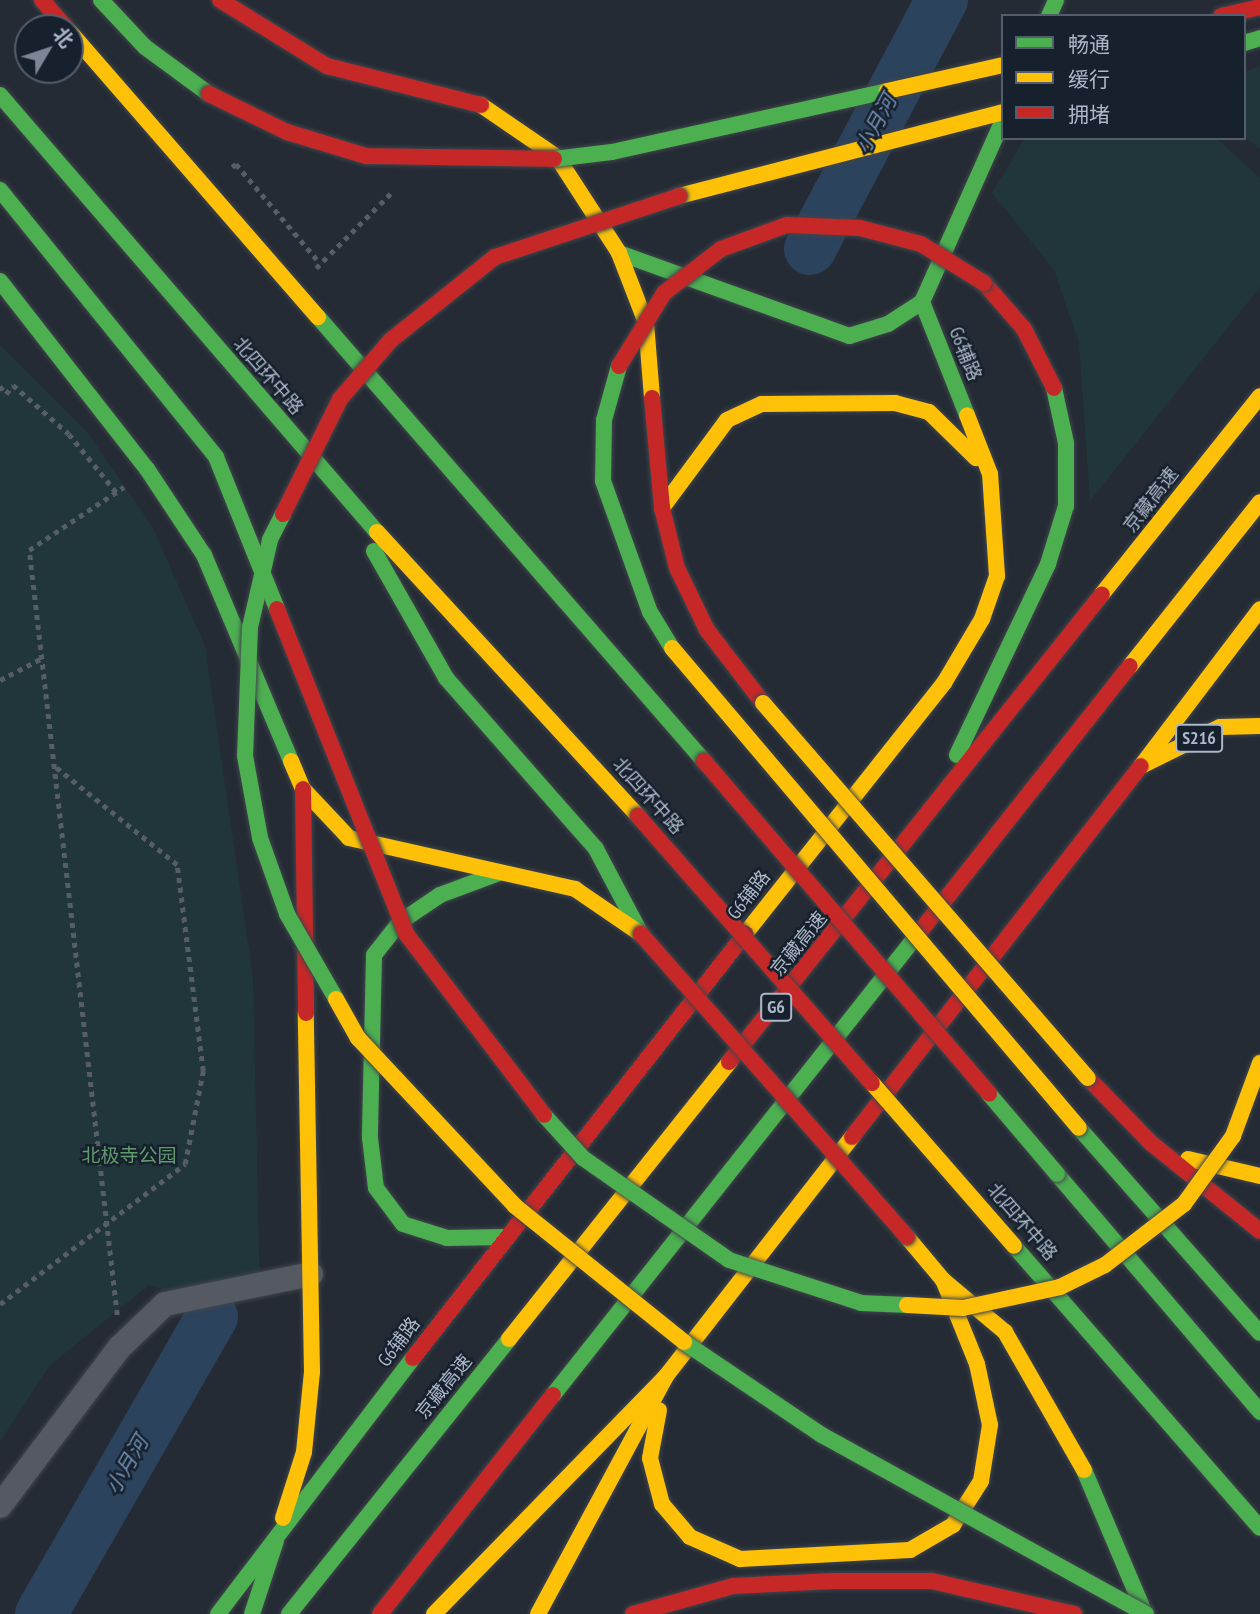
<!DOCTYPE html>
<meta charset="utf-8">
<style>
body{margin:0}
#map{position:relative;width:1260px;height:1614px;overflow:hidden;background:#242b34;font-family:"PT Sans Narrow","Noto Sans SC",sans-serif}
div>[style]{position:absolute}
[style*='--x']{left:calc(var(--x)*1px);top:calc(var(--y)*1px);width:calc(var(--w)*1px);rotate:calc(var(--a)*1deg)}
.green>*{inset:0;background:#21363a}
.river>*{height:52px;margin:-26px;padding:0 26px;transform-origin:26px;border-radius:26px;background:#2c435d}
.path>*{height:4.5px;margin-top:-2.25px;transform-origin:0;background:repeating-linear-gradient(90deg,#565d64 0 5px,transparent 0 10px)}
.roads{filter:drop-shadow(0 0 2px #40454c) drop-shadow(0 0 2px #40454c)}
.street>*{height:24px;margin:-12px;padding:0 12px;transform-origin:12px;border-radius:12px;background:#545962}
.fast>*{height:16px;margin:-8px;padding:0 8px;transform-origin:8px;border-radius:8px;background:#4caf50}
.slow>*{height:16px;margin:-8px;padding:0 8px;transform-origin:8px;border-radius:8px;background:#ffc107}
.jam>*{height:16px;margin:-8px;padding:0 8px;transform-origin:8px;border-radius:8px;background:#c62828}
.bridges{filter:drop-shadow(0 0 2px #40454c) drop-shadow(0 0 2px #40454c)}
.fast-bridge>*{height:16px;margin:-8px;padding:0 8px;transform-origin:8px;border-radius:8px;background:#4caf50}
.slow-bridge>*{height:16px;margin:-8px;padding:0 8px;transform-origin:8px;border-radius:8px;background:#ffc107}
.jam-bridge>*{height:16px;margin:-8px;padding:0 8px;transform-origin:8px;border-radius:8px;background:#c62828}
span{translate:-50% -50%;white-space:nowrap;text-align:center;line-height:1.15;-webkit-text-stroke:5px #17212e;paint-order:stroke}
.shield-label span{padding:2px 5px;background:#17212e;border:2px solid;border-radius:5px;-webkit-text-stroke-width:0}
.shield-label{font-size:18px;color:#acb7c7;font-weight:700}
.street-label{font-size:19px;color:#acb7c7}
.park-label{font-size:19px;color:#619a6d}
.water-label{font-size:21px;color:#708eb2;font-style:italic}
.legend{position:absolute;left:1001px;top:14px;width:245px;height:126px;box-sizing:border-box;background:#17212e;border:2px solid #535d6b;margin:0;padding:9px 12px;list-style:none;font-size:21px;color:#acb7c7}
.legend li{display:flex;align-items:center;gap:14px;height:35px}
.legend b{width:35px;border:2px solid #535d6b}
.north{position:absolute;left:14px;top:14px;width:70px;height:70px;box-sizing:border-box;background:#17212e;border:2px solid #535d6b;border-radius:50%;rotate:51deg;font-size:19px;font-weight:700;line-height:28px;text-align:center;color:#acb7c7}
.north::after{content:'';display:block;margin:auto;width:24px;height:32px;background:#7c8694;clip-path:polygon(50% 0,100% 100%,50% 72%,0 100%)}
</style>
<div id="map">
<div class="green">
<div style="clip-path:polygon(1260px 66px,1260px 149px,1244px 136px,1244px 72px)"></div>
<div style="clip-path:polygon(1025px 138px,1216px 138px,1260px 178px,1260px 287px,1090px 501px,1079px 343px,1054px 270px,992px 193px)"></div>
<div style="clip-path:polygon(0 345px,87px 432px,152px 526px,205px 646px,253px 978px,260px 1293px,199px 1300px,149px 1285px,49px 1366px,0 1442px)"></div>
</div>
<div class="river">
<div style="--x:810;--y:249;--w:282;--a:-62.1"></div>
<div style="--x:41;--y:1614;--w:343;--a:-60.1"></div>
</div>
<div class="path">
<div style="--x:232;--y:167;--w:5;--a:-37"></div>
<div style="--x:236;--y:164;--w:130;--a:49.7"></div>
<div style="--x:316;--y:268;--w:110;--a:-45"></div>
<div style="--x:0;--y:386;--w:10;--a:53"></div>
<div style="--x:6;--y:394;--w:11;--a:-52"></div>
<div style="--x:13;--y:385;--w:74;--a:41.2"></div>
<div style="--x:69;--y:434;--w:76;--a:50.9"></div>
<div style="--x:0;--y:680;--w:47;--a:-27.6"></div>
<div style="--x:0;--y:1304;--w:232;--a:-37.1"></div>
<div style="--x:185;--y:1164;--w:95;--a:-79"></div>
<div style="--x:203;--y:1071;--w:208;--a:-97.2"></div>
<div style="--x:177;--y:865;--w:156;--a:-141.2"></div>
<div style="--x:117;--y:1315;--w:770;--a:-96.56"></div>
<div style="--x:29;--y:550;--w:114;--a:-33.6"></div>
</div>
<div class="roads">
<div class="street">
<div style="--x:0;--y:1506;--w:199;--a:-53"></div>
<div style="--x:120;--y:1347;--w:62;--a:-43.7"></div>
<div style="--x:165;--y:1304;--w:149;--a:-11.6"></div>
</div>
<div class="fast">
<div style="--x:101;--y:0;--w:64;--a:46.9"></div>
<div style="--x:145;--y:47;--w:79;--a:36.3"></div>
<div style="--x:1049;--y:16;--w:17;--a:-66"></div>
<div style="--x:1244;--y:43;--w:17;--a:-17"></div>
<div style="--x:0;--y:95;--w:577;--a:49.22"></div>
<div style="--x:619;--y:253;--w:245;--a:19.8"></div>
<div style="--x:849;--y:336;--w:41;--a:-17.1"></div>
<div style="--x:888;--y:324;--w:40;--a:-32.9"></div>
<div style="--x:0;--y:281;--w:239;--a:52"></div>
<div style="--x:147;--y:469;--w:103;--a:56.5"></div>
<div style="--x:204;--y:555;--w:224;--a:67.1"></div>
<div style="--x:318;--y:317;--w:588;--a:49"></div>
<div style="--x:967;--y:415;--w:122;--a:-111.7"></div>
<div style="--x:922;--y:302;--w:199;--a:-66"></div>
<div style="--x:374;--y:551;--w:146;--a:60.4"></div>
<div style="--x:446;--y:678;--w:227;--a:48.7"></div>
<div style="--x:596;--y:849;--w:96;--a:62.1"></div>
<div style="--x:957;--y:755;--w:212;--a:-64.5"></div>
<div style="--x:1048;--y:564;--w:61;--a:-72.8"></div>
<div style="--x:1066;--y:506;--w:63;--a:-90"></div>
<div style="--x:1066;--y:443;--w:56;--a:-102.3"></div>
<div style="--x:499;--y:873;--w:63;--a:159.6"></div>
<div style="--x:440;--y:895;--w:48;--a:146"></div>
<div style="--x:400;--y:922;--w:42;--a:128.2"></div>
<div style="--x:374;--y:955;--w:183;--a:91.3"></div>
<div style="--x:370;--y:1138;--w:50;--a:83.2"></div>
<div style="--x:376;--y:1188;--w:45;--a:53.1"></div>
<div style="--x:403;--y:1224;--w:46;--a:17.7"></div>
<div style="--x:447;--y:1238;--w:57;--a:-1"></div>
<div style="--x:1079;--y:1128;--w:273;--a:48.6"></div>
<div style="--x:1057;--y:1174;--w:313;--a:49.5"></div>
<div style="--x:1014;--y:1246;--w:374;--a:48.9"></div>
<div style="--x:553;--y:1395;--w:594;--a:-51.63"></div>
<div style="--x:1084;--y:1470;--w:156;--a:67"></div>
<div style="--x:218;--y:1614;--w:322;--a:-52.7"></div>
<div style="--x:252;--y:1614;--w:77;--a:-71.8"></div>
<div style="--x:289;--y:1614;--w:352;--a:-51.3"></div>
</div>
<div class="slow">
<div style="--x:70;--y:32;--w:378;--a:49"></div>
<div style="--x:481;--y:105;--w:92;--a:34.4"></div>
<div style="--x:557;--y:157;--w:114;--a:57.1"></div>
<div style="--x:619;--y:253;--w:75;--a:68.9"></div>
<div style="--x:646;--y:323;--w:75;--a:85.4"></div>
<div style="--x:679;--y:196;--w:335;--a:-14.5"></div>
<div style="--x:662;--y:508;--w:109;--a:-53.5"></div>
<div style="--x:727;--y:420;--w:38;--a:-25"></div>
<div style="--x:762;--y:404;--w:133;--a:-0.4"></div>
<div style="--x:895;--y:403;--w:35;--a:15"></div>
<div style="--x:929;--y:412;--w:66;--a:44.4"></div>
<div style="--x:377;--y:532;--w:386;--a:47.4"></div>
<div style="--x:1102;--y:594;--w:253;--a:-51.4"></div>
<div style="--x:1130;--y:666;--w:209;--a:-51.6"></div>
<div style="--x:291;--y:761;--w:30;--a:67"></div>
<div style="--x:303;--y:789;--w:67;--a:46.8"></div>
<div style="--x:349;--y:838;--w:232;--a:12.7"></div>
<div style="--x:575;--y:889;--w:80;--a:34.3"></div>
<div style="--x:1141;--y:766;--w:88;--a:-26.3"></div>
<div style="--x:1220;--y:727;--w:40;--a:-1.4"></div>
<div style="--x:1141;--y:766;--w:197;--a:-52.8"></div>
<div style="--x:745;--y:934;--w:320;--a:-51.6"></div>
<div style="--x:944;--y:683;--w:74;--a:-59.3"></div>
<div style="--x:982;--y:619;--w:46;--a:-70.8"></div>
<div style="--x:997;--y:576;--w:102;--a:-93.9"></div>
<div style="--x:990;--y:474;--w:63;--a:-111.3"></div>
<div style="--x:1188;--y:1159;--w:74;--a:13.3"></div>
<div style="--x:907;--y:1237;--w:56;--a:50.1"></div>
<div style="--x:943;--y:1280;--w:81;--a:40"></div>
<div style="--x:1005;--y:1332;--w:159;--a:60.2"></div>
<div style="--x:509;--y:1339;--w:354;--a:-51.5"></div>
<div style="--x:659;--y:1410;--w:49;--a:100.6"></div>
<div style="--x:650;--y:1458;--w:48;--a:75.4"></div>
<div style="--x:662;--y:1504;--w:43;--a:49.7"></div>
<div style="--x:690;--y:1537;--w:55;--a:23.7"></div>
<div style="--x:740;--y:1559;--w:170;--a:-3"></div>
<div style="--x:910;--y:1550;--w:50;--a:-30.2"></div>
<div style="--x:953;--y:1525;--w:52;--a:-57.5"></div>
<div style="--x:981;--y:1481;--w:57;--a:-80.9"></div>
<div style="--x:990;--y:1425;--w:62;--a:-102"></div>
<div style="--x:977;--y:1364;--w:91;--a:-112"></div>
<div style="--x:283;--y:1518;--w:69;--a:-72.3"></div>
<div style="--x:304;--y:1452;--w:80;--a:-84.3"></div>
<div style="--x:312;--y:1372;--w:359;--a:-91"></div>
<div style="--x:434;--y:1614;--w:332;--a:-45.7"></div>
<div style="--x:538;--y:1614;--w:270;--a:-61.7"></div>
<div style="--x:666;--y:1376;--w:303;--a:-52.1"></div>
</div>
<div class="jam">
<div style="--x:42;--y:0;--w:37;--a:49"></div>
<div style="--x:220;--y:0;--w:126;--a:31.7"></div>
<div style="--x:327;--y:66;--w:159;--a:14.2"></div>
<div style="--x:1221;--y:16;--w:40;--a:-13"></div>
<div style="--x:984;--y:283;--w:61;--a:49"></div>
<div style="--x:1024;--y:329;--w:66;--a:63"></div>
<div style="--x:652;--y:398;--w:110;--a:84.8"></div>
<div style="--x:662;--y:508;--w:62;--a:76"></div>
<div style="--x:677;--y:568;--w:69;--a:64.2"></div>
<div style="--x:707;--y:630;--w:92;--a:52.5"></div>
<div style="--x:303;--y:789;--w:224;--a:89.2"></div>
<div style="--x:922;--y:929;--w:335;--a:-51.7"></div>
<div style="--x:729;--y:1062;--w:598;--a:-51.44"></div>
<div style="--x:1088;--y:1078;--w:91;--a:45.9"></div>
<div style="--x:1151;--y:1143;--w:140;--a:38.9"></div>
<div style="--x:852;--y:1137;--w:470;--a:-52.1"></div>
<div style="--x:413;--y:1358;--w:539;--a:-51.94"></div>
<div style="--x:380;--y:1614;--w:279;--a:-51.7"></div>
<div style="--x:633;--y:1614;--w:104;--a:-15.6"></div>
<div style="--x:733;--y:1586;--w:100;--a:-2.9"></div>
<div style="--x:833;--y:1581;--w:99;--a:0"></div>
<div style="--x:932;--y:1581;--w:146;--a:13.1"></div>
</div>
</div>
<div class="bridges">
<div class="fast-bridge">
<div style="--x:554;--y:159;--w:58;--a:-6.9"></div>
<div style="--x:612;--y:152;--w:282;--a:-12.5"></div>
<div style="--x:0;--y:190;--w:343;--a:51"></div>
<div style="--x:216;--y:457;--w:164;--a:68.1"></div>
<div style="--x:619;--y:366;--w:56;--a:105.5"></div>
<div style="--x:604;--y:420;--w:61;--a:90.9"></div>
<div style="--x:603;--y:481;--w:139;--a:70.3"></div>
<div style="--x:650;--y:612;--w:42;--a:58.6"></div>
<div style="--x:283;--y:514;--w:29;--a:117"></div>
<div style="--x:270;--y:540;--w:89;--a:102.9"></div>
<div style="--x:250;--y:627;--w:129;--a:92.2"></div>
<div style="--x:245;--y:756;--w:83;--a:79.6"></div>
<div style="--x:260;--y:838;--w:81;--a:70.4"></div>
<div style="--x:287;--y:914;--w:98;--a:60"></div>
<div style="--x:989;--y:1094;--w:105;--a:49.6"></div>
<div style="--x:544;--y:1115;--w:58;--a:47.8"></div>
<div style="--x:583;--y:1158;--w:178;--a:34.9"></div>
<div style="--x:729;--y:1260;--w:139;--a:18"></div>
<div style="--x:861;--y:1303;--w:46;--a:2.5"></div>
<div style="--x:684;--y:1342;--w:166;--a:34"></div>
<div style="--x:822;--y:1435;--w:370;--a:28.9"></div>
</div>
<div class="slow-bridge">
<div style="--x:887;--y:91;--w:119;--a:-12.6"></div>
<div style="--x:672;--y:648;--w:629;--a:49.7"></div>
<div style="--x:763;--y:703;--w:496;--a:49.1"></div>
<div style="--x:336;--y:999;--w:45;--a:60.6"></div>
<div style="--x:358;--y:1038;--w:230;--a:46.9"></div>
<div style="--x:515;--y:1206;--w:217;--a:38.8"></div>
<div style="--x:872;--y:1083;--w:216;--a:48.9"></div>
<div style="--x:907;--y:1305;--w:56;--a:3.1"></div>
<div style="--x:963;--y:1308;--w:99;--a:-12.2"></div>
<div style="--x:1060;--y:1287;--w:50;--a:-26.1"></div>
<div style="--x:1105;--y:1265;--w:100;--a:-37.7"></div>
<div style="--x:1184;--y:1204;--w:84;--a:-54.2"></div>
<div style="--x:1233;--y:1136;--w:78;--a:-69.7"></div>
</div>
<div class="jam-bridge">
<div style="--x:209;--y:94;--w:87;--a:26"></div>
<div style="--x:287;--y:132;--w:83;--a:16.9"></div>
<div style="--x:366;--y:156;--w:188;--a:0.9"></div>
<div style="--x:619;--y:366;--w:86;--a:-58.3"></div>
<div style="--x:664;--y:293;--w:72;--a:-37.7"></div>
<div style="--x:721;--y:249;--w:70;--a:-20"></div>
<div style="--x:787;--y:225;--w:73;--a:2.4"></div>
<div style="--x:860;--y:228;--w:63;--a:14.7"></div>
<div style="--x:921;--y:244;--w:74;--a:31.8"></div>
<div style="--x:283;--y:514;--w:128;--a:-63.6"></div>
<div style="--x:340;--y:399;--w:78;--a:-49.2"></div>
<div style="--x:391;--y:340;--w:133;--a:-38.6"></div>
<div style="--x:495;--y:257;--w:194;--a:-18.3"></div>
<div style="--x:277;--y:609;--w:351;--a:68.3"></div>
<div style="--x:407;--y:935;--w:226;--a:52.7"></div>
<div style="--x:704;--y:761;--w:438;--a:49.4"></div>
<div style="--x:638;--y:816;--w:355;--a:48.8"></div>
<div style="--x:641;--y:934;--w:403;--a:48.7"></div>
</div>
</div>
<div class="shield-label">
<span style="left:1199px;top:738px">S216</span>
<span style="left:776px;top:1007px">G6</span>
</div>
<div class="street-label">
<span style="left:965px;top:354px;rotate:68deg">G6辅路</span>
<span style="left:268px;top:376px;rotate:49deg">北四环中路</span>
<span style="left:1151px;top:500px;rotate:-52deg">京藏高速</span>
<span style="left:648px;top:796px;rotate:48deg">北四环中路</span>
<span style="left:749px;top:895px;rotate:-52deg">G6辅路</span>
<span style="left:799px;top:944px;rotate:-51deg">京藏高速</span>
<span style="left:1022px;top:1222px;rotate:49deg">北四环中路</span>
<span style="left:399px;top:1342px;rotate:-53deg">G6辅路</span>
<span style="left:444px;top:1387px;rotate:-51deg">京藏高速</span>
</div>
<div class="park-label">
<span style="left:129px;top:1156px">北极寺公园</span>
</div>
<div class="water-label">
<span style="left:876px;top:124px;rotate:-62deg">小月河</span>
<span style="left:127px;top:1465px;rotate:-60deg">小月河</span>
</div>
<ul class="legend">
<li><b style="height:9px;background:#4caf50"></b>畅通</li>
<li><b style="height:9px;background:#ffc107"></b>缓行</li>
<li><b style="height:9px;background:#c62828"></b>拥堵</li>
</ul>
<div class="north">北</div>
</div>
